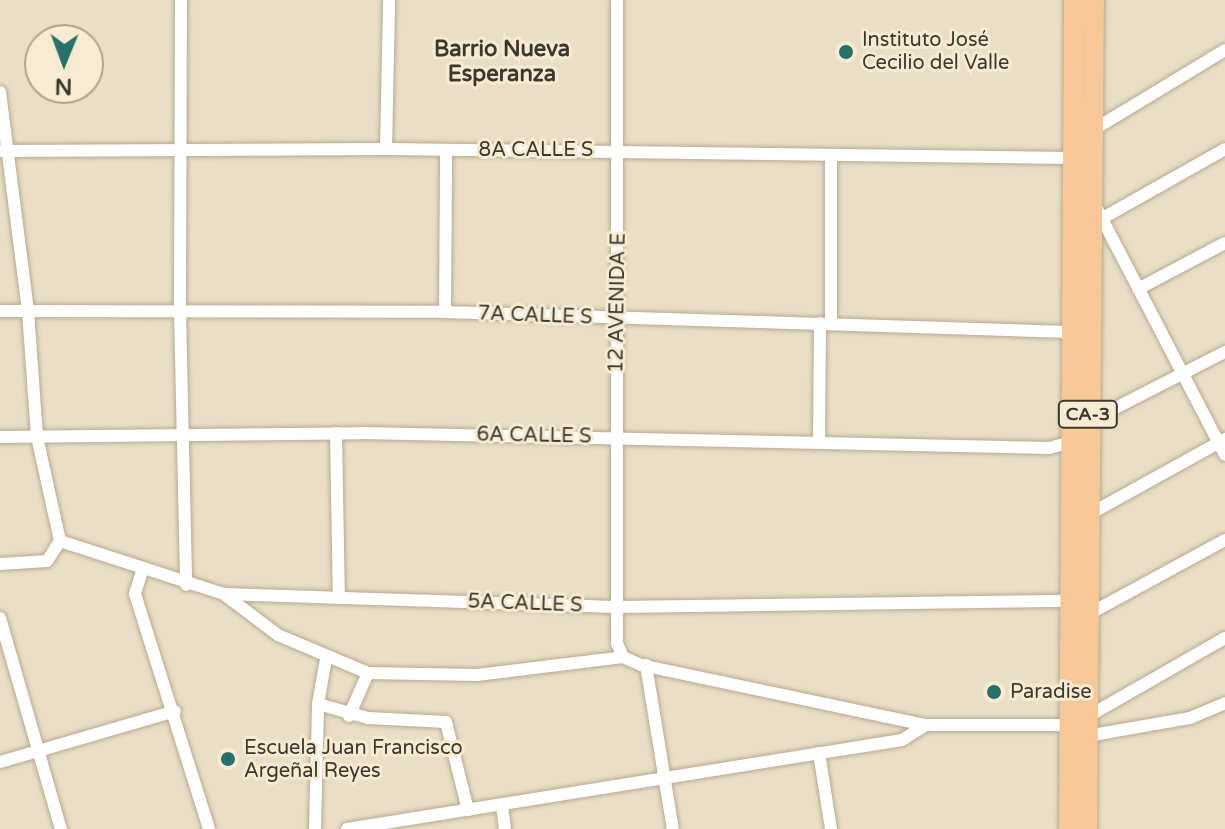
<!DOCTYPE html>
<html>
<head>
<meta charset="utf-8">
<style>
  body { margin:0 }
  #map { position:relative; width:1225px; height:829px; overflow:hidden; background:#eadfc6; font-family:"Varela Round",sans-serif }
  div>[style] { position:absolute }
  .roads { filter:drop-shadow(0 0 2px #b5aa92) drop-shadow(0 0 2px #b5aa92) }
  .minor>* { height:12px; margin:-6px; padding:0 6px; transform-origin:6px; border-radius:6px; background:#fff }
  .trunk>* { height:20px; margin:-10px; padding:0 10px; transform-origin:10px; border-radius:10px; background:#f6c897 }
  .dots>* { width:22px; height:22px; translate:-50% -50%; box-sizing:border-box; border:4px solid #f7ecd3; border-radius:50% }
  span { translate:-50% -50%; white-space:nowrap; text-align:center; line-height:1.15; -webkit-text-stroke:6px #f7ecd3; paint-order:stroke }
  .shield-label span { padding:2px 6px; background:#f7ecd3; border:2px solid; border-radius:6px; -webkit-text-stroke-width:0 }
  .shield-label { font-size:18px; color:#3c382e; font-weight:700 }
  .poi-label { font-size:20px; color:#3c382e }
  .left { translate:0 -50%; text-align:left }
  .street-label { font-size:20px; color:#3c382e }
  .neighbourhood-label { font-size:22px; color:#3c382e; font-weight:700 }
  .north { position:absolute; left:24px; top:24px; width:80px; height:80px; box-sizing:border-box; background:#f7ecd3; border:2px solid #aca491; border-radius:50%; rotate:181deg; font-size:22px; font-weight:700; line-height:32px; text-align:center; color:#3c382e }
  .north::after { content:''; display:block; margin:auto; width:28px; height:36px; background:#28716a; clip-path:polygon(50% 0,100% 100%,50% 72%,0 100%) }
</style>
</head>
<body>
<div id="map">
  <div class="roads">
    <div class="minor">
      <div style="left:181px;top:0;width:312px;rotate:90.2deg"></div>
      <div style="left:180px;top:312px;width:273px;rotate:88.7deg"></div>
      <div style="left:617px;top:0;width:643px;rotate:90deg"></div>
      <div style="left:617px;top:643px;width:15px;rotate:67deg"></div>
      <div style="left:623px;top:657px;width:20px;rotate:24deg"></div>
      <div style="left:641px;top:665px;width:291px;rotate:11.9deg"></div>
      <div style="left:0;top:92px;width:221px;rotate:82.7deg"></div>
      <div style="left:28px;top:311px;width:126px;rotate:85.9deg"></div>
      <div style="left:37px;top:437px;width:107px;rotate:77.5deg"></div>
      <div style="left:1093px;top:130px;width:154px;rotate:-31.2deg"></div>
      <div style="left:386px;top:149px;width:149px;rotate:-88.8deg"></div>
      <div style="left:0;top:151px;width:386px;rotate:-0.3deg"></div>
      <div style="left:386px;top:149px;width:686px;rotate:0.75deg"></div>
      <div style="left:831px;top:156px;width:167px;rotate:90deg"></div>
      <div style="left:1097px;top:209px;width:277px;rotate:62.5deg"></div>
      <div style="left:1101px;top:219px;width:142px;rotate:-29.4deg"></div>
      <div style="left:1138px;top:289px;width:98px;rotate:-27.9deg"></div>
      <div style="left:0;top:311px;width:445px;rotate:0.1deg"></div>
      <div style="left:445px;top:312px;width:624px;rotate:1.84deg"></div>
      <div style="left:445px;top:312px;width:162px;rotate:-89.6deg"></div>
      <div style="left:1090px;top:421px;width:152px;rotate:-27.1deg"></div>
      <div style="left:336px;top:433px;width:165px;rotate:89deg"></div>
      <div style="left:0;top:437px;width:362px;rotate:-0.6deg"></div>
      <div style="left:362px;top:433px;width:687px;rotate:1.25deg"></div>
      <div style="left:1049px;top:448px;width:20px;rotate:-15deg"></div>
      <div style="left:819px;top:442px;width:119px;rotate:-89.5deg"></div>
      <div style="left:1088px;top:515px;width:157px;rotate:-29deg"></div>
      <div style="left:60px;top:541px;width:172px;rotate:17.9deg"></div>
      <div style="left:224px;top:594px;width:392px;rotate:1.9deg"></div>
      <div style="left:616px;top:607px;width:453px;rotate:-0.8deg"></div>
      <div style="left:0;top:564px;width:47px;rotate:-3.7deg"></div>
      <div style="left:47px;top:561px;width:24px;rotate:-57deg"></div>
      <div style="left:142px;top:571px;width:24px;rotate:107deg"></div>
      <div style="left:135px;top:594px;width:246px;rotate:72.5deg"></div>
      <div style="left:225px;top:595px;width:66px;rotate:37deg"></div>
      <div style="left:278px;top:635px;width:98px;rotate:22.9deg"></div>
      <div style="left:368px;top:673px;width:109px;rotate:1.1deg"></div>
      <div style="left:477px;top:675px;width:147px;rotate:-7deg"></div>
      <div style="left:1087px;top:615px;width:157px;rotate:-28.5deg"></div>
      <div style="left:0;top:618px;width:220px;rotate:73.9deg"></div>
      <div style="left:646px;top:665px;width:166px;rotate:80.7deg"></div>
      <div style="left:318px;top:704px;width:52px;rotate:15.6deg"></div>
      <div style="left:368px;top:718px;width:78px;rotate:2.9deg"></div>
      <div style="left:446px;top:722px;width:91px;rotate:76deg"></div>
      <div style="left:349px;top:716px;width:47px;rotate:-66.2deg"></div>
      <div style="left:1087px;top:717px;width:159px;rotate:-29.8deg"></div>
      <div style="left:1087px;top:736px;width:105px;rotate:-9.9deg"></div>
      <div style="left:1190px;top:718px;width:38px;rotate:-23deg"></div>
      <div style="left:819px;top:753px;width:77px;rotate:81deg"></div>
      <div style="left:0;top:762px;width:182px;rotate:-16.2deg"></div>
      <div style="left:502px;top:805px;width:24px;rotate:83deg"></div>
      <div style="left:315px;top:829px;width:125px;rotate:-88.6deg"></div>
      <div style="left:318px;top:704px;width:46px;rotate:-79.9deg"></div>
      <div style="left:347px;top:829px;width:562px;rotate:-9.11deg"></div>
      <div style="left:902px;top:740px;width:28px;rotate:-32deg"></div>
      <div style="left:926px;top:725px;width:143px"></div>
    </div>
    <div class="trunk">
      <div style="left:1069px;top:829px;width:829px;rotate:-89.65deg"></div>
      <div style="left:1087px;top:829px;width:829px;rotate:-89.52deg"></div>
    </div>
  </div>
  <div class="dots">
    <div style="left:846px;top:52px;background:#28716a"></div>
    <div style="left:994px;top:692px;background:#28716a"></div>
    <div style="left:228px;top:759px;background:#28716a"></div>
  </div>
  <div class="shield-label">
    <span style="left:1088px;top:414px">CA-3</span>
  </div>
  <div class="poi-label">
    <span class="left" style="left:862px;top:52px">Instituto José<br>Cecilio del Valle</span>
    <span class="left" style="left:1010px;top:692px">Paradise</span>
    <span class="left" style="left:244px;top:760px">Escuela Juan Francisco<br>Argeñal Reyes</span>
  </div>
  <div class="street-label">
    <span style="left:536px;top:150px">8A CALLE S</span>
    <span style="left:618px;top:303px;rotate:-89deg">12 AVENIDA E</span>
    <span style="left:535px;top:316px;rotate:2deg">7A CALLE S</span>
    <span style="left:534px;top:436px;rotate:1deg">6A CALLE S</span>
    <span style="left:525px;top:604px;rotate:2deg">5A CALLE S</span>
  </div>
  <div class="neighbourhood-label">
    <span style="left:502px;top:62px">Barrio Nueva<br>Esperanza</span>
  </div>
  <div class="north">N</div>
</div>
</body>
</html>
